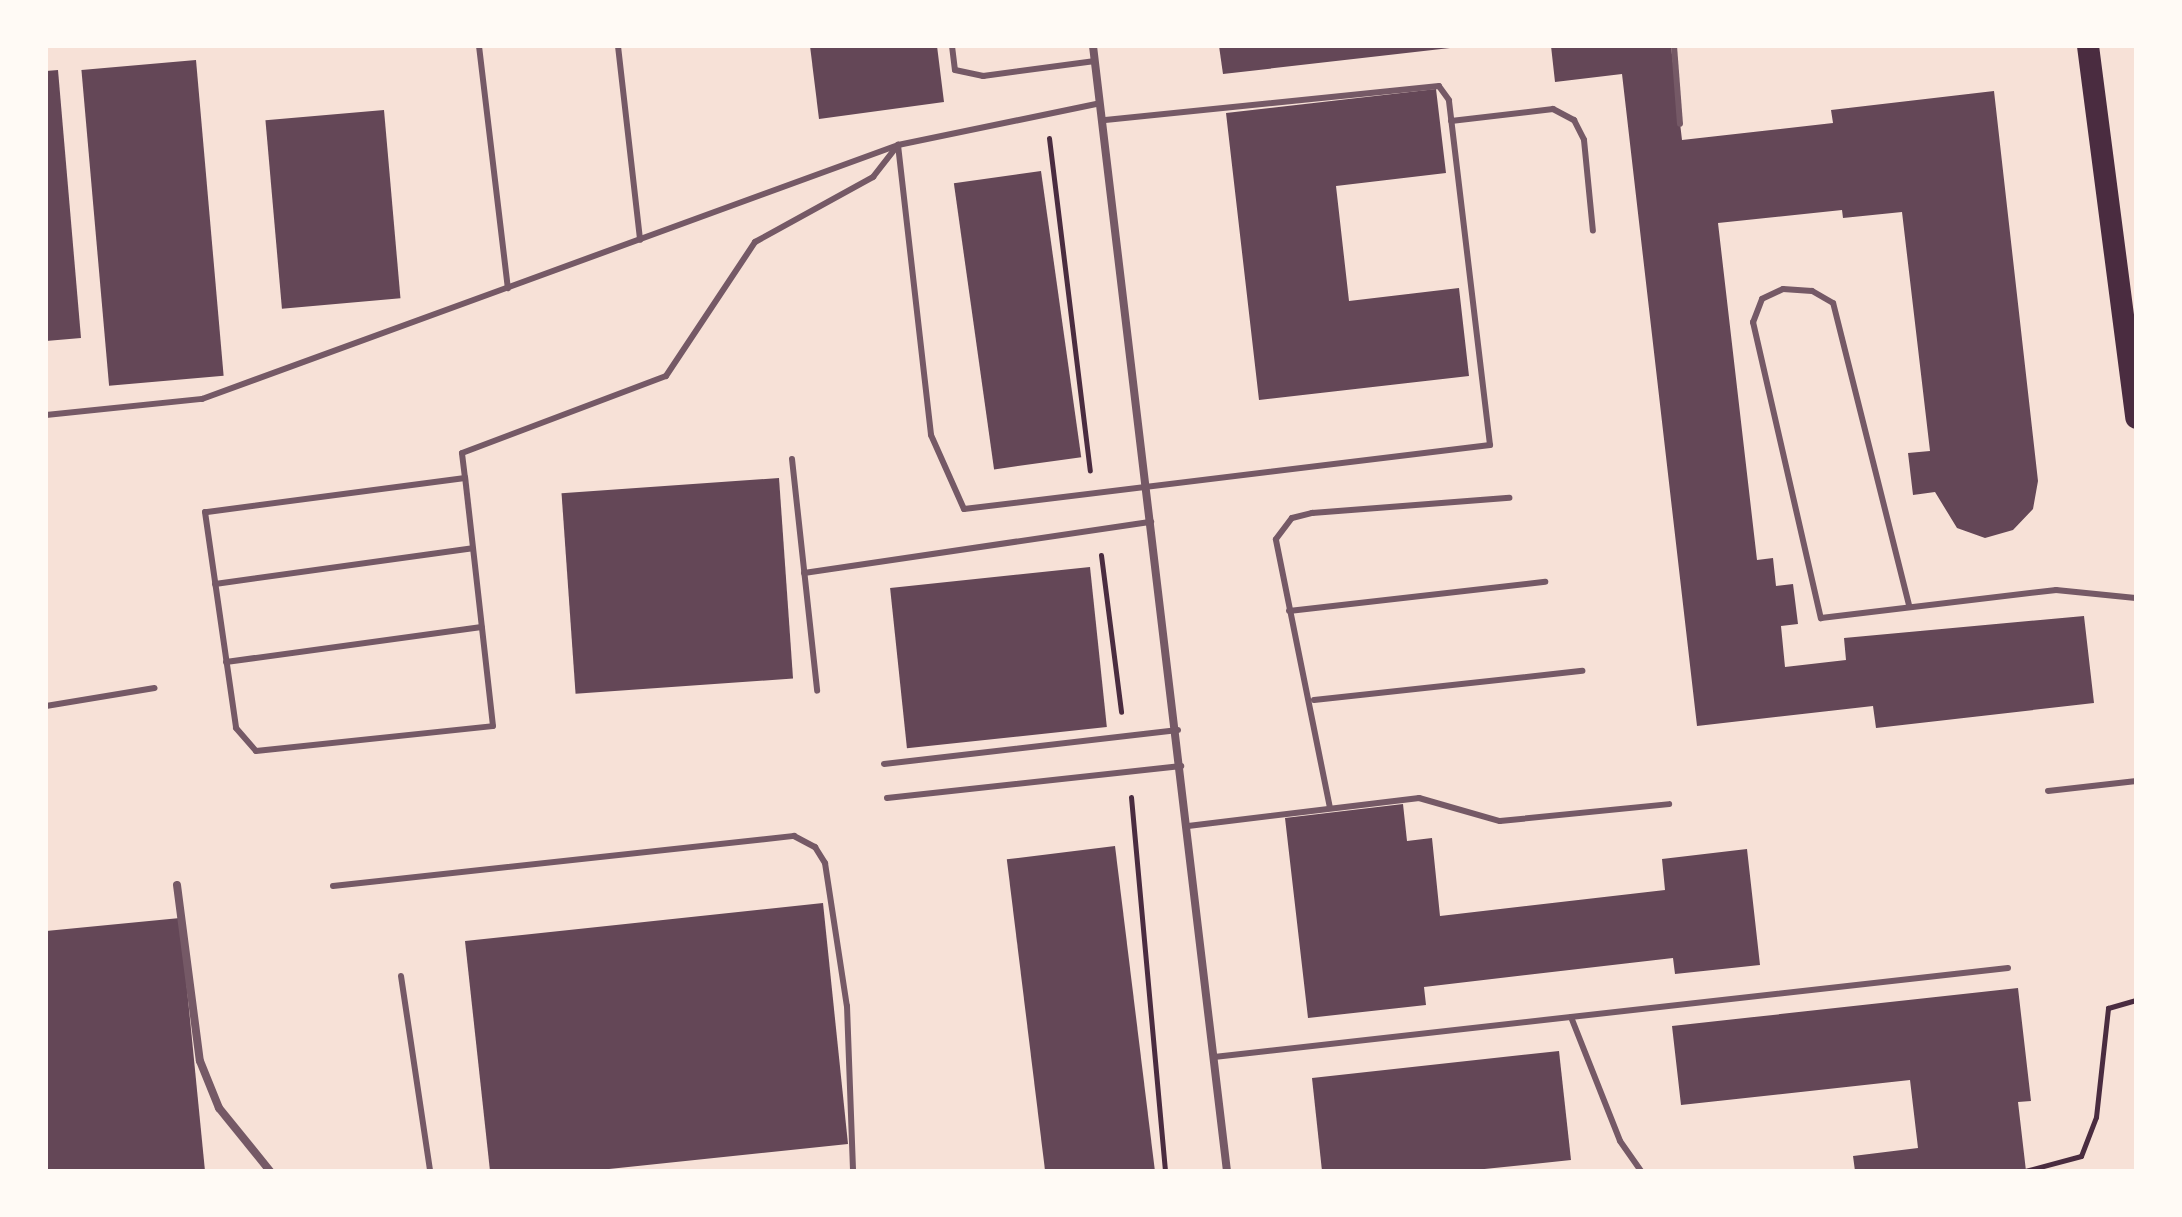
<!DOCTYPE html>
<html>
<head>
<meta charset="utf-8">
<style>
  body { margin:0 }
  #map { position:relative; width:2182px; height:1217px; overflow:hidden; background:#f7e1d7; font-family:Barlow,sans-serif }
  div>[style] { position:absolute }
  .building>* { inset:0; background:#644757; transform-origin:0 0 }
  .path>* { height:5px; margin:-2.5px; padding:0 2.5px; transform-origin:2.5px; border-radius:2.5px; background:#4a2c40 }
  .service>* { height:6px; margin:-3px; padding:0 3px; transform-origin:3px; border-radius:3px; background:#755966 }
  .minor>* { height:8px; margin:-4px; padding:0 4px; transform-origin:4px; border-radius:4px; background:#755966 }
  .trunk>* { height:22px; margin:-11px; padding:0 11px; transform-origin:11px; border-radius:11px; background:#4a2c40 }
  span { translate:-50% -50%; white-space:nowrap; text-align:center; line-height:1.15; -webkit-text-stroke:6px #fffaf5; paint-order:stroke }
  .frame { position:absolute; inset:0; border:48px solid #fffaf5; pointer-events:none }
</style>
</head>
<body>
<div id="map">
  <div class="building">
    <div style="clip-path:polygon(810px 46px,937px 46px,944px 102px,819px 119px)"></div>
    <div style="clip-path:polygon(1219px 46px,1450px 46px,1450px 48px,1223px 74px)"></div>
    <div style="clip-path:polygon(1551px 46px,1671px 46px,1682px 140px,1833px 123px,1831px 110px,1994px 91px,2038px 481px,2033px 509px,2013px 530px,1985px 538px,1957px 528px,1935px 492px,1913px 495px,1908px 453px,1930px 451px,1902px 212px,1843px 218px,1842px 210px,1718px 223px,1757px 560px,1773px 558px,1776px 586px,1793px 584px,1798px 624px,1781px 626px,1785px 667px,1846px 660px,1844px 638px,2084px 616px,2094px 703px,1876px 728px,1873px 706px,1697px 726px,1622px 74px,1555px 82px)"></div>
    <div style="left:196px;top:60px;width:317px;height:115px;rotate:85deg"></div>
    <div style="clip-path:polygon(58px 70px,81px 338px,46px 341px,46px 71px)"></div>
    <div style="clip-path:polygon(1436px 89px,1446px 173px,1336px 186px,1349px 301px,1459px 288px,1469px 376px,1259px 400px,1226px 113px)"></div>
    <div style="left:384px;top:110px;width:189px;height:119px;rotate:85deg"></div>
    <div style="left:1041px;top:171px;width:289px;height:88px;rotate:82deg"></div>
    <div style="left:779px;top:478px;width:201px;height:218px;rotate:86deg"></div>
    <div style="left:1090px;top:567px;width:161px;height:201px;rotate:84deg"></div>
    <div style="clip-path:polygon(1403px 804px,1407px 841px,1432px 838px,1440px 916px,1665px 890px,1662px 859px,1747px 849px,1760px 965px,1675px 974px,1673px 958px,1424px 987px,1426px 1005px,1308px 1018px,1285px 818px)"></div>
    <div style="left:1115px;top:846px;width:328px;height:109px;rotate:83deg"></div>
    <div style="clip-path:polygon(823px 903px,848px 1144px,590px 1171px,490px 1171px,465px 941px)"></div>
    <div style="clip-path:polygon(180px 918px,205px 1171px,46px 1171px,46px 931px)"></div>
    <div style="clip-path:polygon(2018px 988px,2031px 1101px,2018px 1102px,2026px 1171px,1855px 1171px,1853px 1156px,1918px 1148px,1910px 1080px,1681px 1105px,1672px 1026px)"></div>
    <div style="clip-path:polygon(1559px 1051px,1571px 1160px,1465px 1171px,1322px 1171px,1312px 1078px)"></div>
  </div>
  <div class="path">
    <div style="left:1049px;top:138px;width:335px;rotate:83deg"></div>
    <div style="left:1101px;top:555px;width:158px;rotate:82.7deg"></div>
    <div style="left:1131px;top:797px;width:376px;rotate:84.8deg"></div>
    <div style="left:2025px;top:1171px;width:58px;rotate:-15deg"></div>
    <div style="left:2081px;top:1156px;width:42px;rotate:-69deg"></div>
    <div style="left:2096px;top:1117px;width:110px;rotate:-83.7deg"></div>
    <div style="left:2108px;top:1008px;width:29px;rotate:-16deg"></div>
  </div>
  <div class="service">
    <div style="left:479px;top:46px;width:244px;rotate:83.2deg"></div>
    <div style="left:618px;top:46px;width:195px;rotate:83.5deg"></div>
    <div style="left:952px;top:46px;width:24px;rotate:83deg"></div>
    <div style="left:955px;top:70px;width:29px;rotate:12deg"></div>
    <div style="left:983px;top:76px;width:113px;rotate:-7.6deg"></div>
    <div style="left:1674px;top:46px;width:78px;rotate:85.6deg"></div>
    <div style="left:1451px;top:121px;width:103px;rotate:-6.7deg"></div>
    <div style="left:1553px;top:109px;width:24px;rotate:28deg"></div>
    <div style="left:1574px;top:120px;width:22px;rotate:63deg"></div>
    <div style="left:1584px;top:140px;width:91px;rotate:84.4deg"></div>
    <div style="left:46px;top:415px;width:157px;rotate:-5.9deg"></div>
    <div style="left:202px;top:399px;width:741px;rotate:-20.05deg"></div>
    <div style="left:898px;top:145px;width:206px;rotate:-11.7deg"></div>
    <div style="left:792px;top:459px;width:233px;rotate:83.8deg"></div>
    <div style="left:465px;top:478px;width:262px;rotate:172.5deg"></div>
    <div style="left:205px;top:512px;width:218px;rotate:81.8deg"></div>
    <div style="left:236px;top:728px;width:30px;rotate:49deg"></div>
    <div style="left:256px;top:751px;width:238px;rotate:-6deg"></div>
    <div style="left:493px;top:726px;width:250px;rotate:-96.4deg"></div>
    <div style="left:465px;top:478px;width:25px;rotate:-97deg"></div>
    <div style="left:462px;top:453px;width:218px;rotate:-20.7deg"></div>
    <div style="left:666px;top:376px;width:161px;rotate:-56.4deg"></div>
    <div style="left:755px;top:242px;width:135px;rotate:-28.8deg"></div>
    <div style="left:873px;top:177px;width:41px;rotate:-52deg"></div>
    <div style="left:898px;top:145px;width:292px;rotate:83.5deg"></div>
    <div style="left:931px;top:435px;width:81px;rotate:66deg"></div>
    <div style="left:964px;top:509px;width:530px;rotate:-6.94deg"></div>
    <div style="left:1490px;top:445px;width:347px;rotate:-96.8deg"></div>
    <div style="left:1449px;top:100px;width:17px;rotate:-126deg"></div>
    <div style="left:1439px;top:86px;width:338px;rotate:174.2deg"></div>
    <div style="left:804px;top:573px;width:351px;rotate:-8.4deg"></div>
    <div style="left:215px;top:584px;width:260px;rotate:-7.9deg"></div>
    <div style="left:1909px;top:605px;width:311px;rotate:-104.1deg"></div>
    <div style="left:1833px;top:303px;width:24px;rotate:-150deg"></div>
    <div style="left:1812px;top:291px;width:29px;rotate:-176deg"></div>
    <div style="left:1783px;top:289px;width:23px;rotate:155deg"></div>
    <div style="left:1762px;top:299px;width:25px;rotate:111deg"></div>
    <div style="left:1753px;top:322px;width:304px;rotate:77.1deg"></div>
    <div style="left:1821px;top:618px;width:237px;rotate:-6.8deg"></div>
    <div style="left:2056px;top:590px;width:80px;rotate:5.7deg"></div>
    <div style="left:1289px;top:611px;width:258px;rotate:-6.5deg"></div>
    <div style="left:226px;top:662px;width:258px;rotate:-7.8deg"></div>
    <div style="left:1314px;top:700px;width:270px;rotate:-6.2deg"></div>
    <div style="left:46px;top:706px;width:110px;rotate:-9.4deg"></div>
    <div style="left:884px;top:764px;width:296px;rotate:-6.6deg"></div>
    <div style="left:2048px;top:791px;width:89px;rotate:-6.5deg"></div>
    <div style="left:887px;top:798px;width:296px;rotate:-6.2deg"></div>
    <div style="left:1330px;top:808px;width:274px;rotate:-101.4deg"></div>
    <div style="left:1276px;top:539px;width:26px;rotate:-53deg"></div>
    <div style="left:1292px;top:518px;width:21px;rotate:-14deg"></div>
    <div style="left:1312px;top:513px;width:198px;rotate:-4.4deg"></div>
    <div style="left:1188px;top:826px;width:233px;rotate:-6.9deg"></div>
    <div style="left:1419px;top:798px;width:84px;rotate:15.9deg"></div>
    <div style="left:1500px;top:821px;width:170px;rotate:-5.7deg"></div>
    <div style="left:333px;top:886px;width:464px;rotate:-6.2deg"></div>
    <div style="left:794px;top:836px;width:24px;rotate:28deg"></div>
    <div style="left:815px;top:847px;width:19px;rotate:58deg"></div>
    <div style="left:825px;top:863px;width:145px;rotate:81.3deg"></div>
    <div style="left:847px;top:1006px;width:165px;rotate:87.9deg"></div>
    <div style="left:401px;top:976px;width:197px;rotate:81.5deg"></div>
    <div style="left:1571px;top:1017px;width:133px;rotate:68.4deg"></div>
    <div style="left:1620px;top:1141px;width:37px;rotate:55deg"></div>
    <div style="left:1214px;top:1057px;width:799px;rotate:-6.4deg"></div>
  </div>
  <div class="minor">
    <div style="left:1093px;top:46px;width:1133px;rotate:83.21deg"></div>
    <div style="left:177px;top:885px;width:177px;rotate:82.6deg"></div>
    <div style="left:200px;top:1061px;width:51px;rotate:68deg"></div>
    <div style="left:219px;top:1108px;width:81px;rotate:51deg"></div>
  </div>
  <div class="trunk">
    <div style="left:2088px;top:46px;width:375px;rotate:82.6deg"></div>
  </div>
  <div class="frame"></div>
</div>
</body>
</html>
